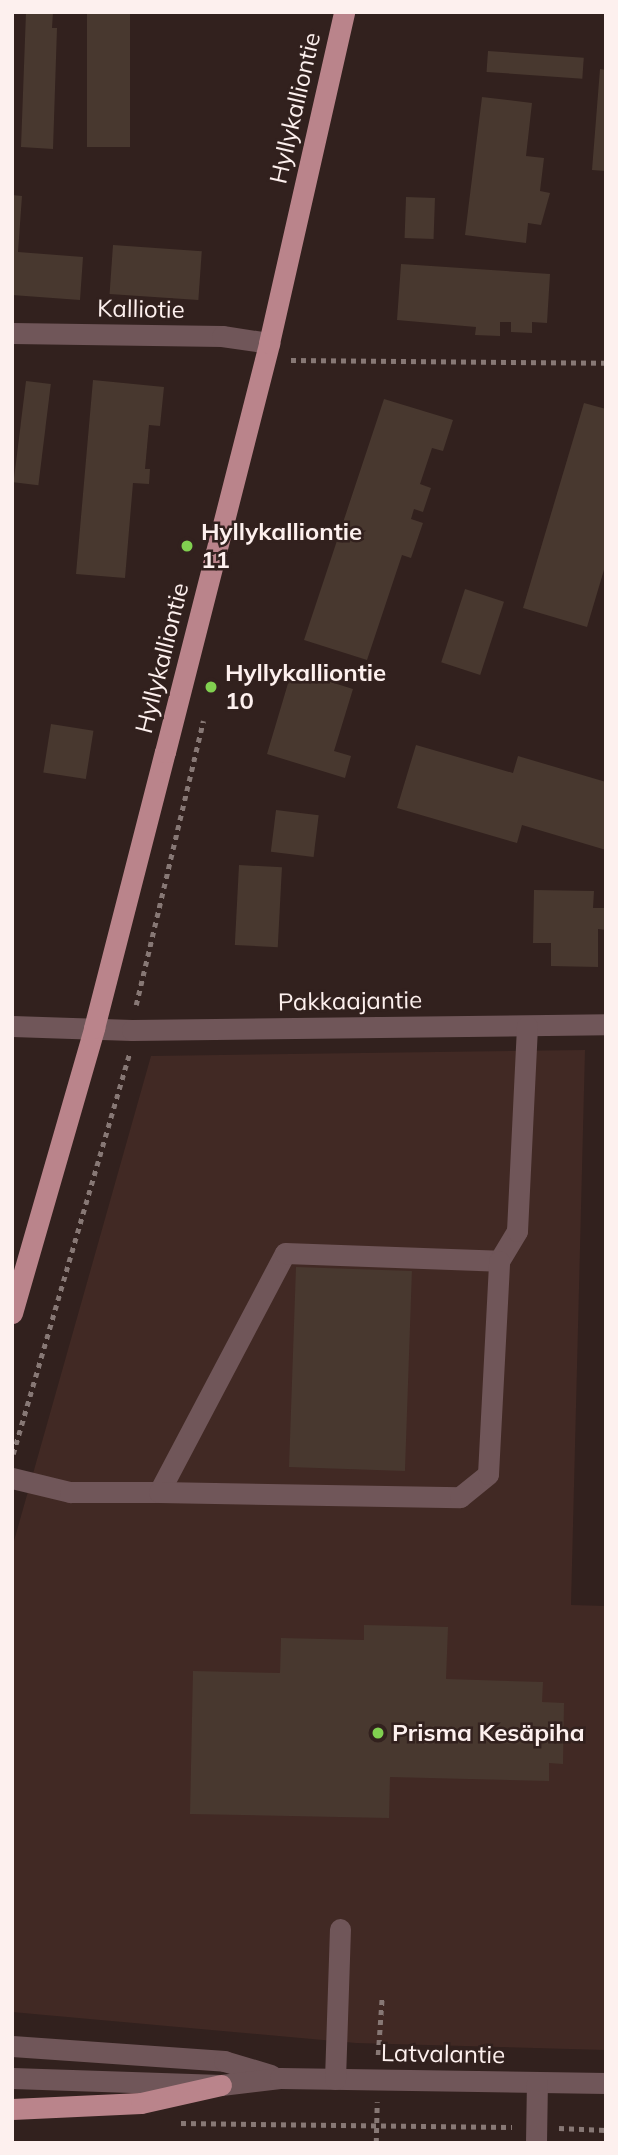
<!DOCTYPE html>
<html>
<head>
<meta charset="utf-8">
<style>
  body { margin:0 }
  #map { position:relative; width:618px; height:2155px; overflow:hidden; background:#32211e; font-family:Mulish,sans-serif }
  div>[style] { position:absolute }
  .built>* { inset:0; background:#412924 }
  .building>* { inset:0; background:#48382f; transform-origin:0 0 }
  .path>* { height:4.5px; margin-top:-2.25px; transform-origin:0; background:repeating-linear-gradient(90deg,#877875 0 5px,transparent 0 10px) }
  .minor>* { height:21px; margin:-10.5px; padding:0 10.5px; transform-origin:10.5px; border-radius:10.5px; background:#705659 }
  .major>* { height:21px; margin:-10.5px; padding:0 10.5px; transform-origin:10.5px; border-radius:10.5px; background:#ba848b }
  .dots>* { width:19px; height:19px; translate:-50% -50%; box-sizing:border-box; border:4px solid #32211e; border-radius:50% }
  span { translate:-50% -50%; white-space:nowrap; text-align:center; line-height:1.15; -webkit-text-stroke:5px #32211e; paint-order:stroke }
  .street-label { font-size:24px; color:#fdf0ee }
  .poi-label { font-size:24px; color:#fdf0ee; font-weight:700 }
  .left { translate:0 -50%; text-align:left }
  .frame { position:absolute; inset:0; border:14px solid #fdf0ee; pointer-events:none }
</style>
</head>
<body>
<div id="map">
  <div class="built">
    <div style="clip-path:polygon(585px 1050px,571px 1605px,606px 1606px,606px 2050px,356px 2043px,12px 2012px,12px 1548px,151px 1056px)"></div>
  </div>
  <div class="building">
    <div style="clip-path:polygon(26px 12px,53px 12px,52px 28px,57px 28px,53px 149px,21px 147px)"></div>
    <div style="left:87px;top:12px;width:43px;height:135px"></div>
    <div style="left:488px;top:51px;width:96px;height:21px;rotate:4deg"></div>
    <div style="clip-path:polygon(600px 69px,606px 70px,606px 171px,592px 170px)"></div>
    <div style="clip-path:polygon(482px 97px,532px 103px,526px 156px,544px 158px,540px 191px,550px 193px,541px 225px,528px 223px,526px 243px,465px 235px)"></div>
    <div style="clip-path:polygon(12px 195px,22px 196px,18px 252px,83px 257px,80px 300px,12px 295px)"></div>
    <div style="left:406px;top:197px;width:29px;height:41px;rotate:2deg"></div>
    <div style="left:113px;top:245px;width:89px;height:49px;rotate:4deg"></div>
    <div style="clip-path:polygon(401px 264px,550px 274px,547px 323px,532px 322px,532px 333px,511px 332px,511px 322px,500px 322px,500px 336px,475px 335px,476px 327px,397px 320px)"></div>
    <div style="clip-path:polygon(93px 380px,164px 387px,160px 426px,149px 425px,145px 469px,150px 469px,149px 484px,133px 483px,125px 578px,76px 574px)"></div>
    <div style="left:26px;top:381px;width:25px;height:102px;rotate:7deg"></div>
    <div style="clip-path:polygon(384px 399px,453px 420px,443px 451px,432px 448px,420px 484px,431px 488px,423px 512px,414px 509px,411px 519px,423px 523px,411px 558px,402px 555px,367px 660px,304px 640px)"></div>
    <div style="clip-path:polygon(584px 403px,606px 409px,606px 563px,587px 627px,523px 608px)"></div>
    <div style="left:465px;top:589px;width:41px;height:77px;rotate:18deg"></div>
    <div style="clip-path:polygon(292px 670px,353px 689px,334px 751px,351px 756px,345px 778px,267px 754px)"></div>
    <div style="left:51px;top:724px;width:43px;height:49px;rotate:9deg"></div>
    <div style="clip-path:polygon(416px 745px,513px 773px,518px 756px,606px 782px,606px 850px,522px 825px,517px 843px,397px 808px)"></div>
    <div style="left:276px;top:810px;width:43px;height:42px;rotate:7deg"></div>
    <div style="left:239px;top:865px;width:43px;height:80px;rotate:3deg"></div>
    <div style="clip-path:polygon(534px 890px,594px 891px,593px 908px,606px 908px,606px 930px,598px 929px,598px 967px,551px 966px,551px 943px,533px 943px)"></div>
    <div style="left:296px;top:1267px;width:116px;height:200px;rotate:2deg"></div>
    <div style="clip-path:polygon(364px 1625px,448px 1627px,446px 1679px,543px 1682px,542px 1702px,564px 1703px,563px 1764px,549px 1763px,549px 1781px,390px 1777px,389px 1818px,190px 1814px,193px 1671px,280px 1673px,281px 1638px,364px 1640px)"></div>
  </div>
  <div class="path">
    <div style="left:291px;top:360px;width:315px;rotate:0.5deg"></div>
    <div style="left:136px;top:1005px;width:292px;rotate:-76.7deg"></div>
    <div style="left:13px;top:1454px;width:416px;rotate:-73.8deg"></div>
    <div style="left:378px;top:2055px;width:58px;rotate:-86.1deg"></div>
    <div style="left:181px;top:2123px;width:331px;rotate:0.7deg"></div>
    <div style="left:559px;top:2128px;width:47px;rotate:2.4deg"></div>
    <div style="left:376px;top:2143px;width:41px;rotate:-88.6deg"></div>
  </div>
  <div class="minor">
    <div style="left:12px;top:333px;width:210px;rotate:0.8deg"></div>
    <div style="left:222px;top:336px;width:48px;rotate:8.5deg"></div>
    <div style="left:12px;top:1026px;width:120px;rotate:1.9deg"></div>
    <div style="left:132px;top:1030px;width:474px;rotate:-0.7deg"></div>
    <div style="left:12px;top:1478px;width:60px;rotate:13.6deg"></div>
    <div style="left:70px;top:1492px;width:89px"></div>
    <div style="left:159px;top:1492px;width:270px;rotate:-62.2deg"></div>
    <div style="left:285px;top:1253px;width:214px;rotate:2.1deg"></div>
    <div style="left:499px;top:1261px;width:35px;rotate:-59deg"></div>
    <div style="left:517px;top:1231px;width:205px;rotate:-87.2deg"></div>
    <div style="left:159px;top:1492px;width:301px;rotate:1deg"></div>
    <div style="left:460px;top:1497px;width:36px;rotate:-39deg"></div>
    <div style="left:488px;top:1474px;width:213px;rotate:-87deg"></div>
    <div style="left:12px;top:2046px;width:213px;rotate:4deg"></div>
    <div style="left:224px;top:2061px;width:49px;rotate:16.6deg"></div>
    <div style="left:12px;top:2078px;width:209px;rotate:1.9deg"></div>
    <div style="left:221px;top:2085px;width:59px;rotate:-6.8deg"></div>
    <div style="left:280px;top:2078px;width:326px;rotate:0.9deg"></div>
    <div style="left:335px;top:2079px;width:150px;rotate:-88.1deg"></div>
    <div style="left:536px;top:2143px;width:61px;rotate:-89.1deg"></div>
  </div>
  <div class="major">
    <div style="left:12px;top:1313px;width:297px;rotate:-73.9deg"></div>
    <div style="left:94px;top:1028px;width:285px;rotate:-75.6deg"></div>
    <div style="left:165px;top:752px;width:422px;rotate:-75.7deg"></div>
    <div style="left:269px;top:343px;width:339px;rotate:-77.2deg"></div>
    <div style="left:12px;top:2109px;width:129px;rotate:-2.7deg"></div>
    <div style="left:141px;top:2103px;width:82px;rotate:-12.7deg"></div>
  </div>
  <div class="dots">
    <div style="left:187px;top:546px;background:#81d050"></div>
    <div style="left:211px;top:687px;background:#81d050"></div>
    <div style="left:378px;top:1733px;background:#81d050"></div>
  </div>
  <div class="street-label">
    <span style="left:295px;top:108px;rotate:-77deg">Hyllykalliontie</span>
    <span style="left:141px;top:309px;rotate:1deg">Kalliotie</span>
    <span style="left:162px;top:658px;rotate:-76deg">Hyllykalliontie</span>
    <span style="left:350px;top:1001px;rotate:-1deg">Pakkaajantie</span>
    <span style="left:443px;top:2054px;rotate:1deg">Latvalantie</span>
  </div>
  <div class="poi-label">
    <span class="left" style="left:201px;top:546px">Hyllykalliontie<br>11</span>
    <span class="left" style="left:225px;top:687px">Hyllykalliontie<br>10</span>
    <span class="left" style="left:392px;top:1733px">Prisma Kesäpiha</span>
  </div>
  <div class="frame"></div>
</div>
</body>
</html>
